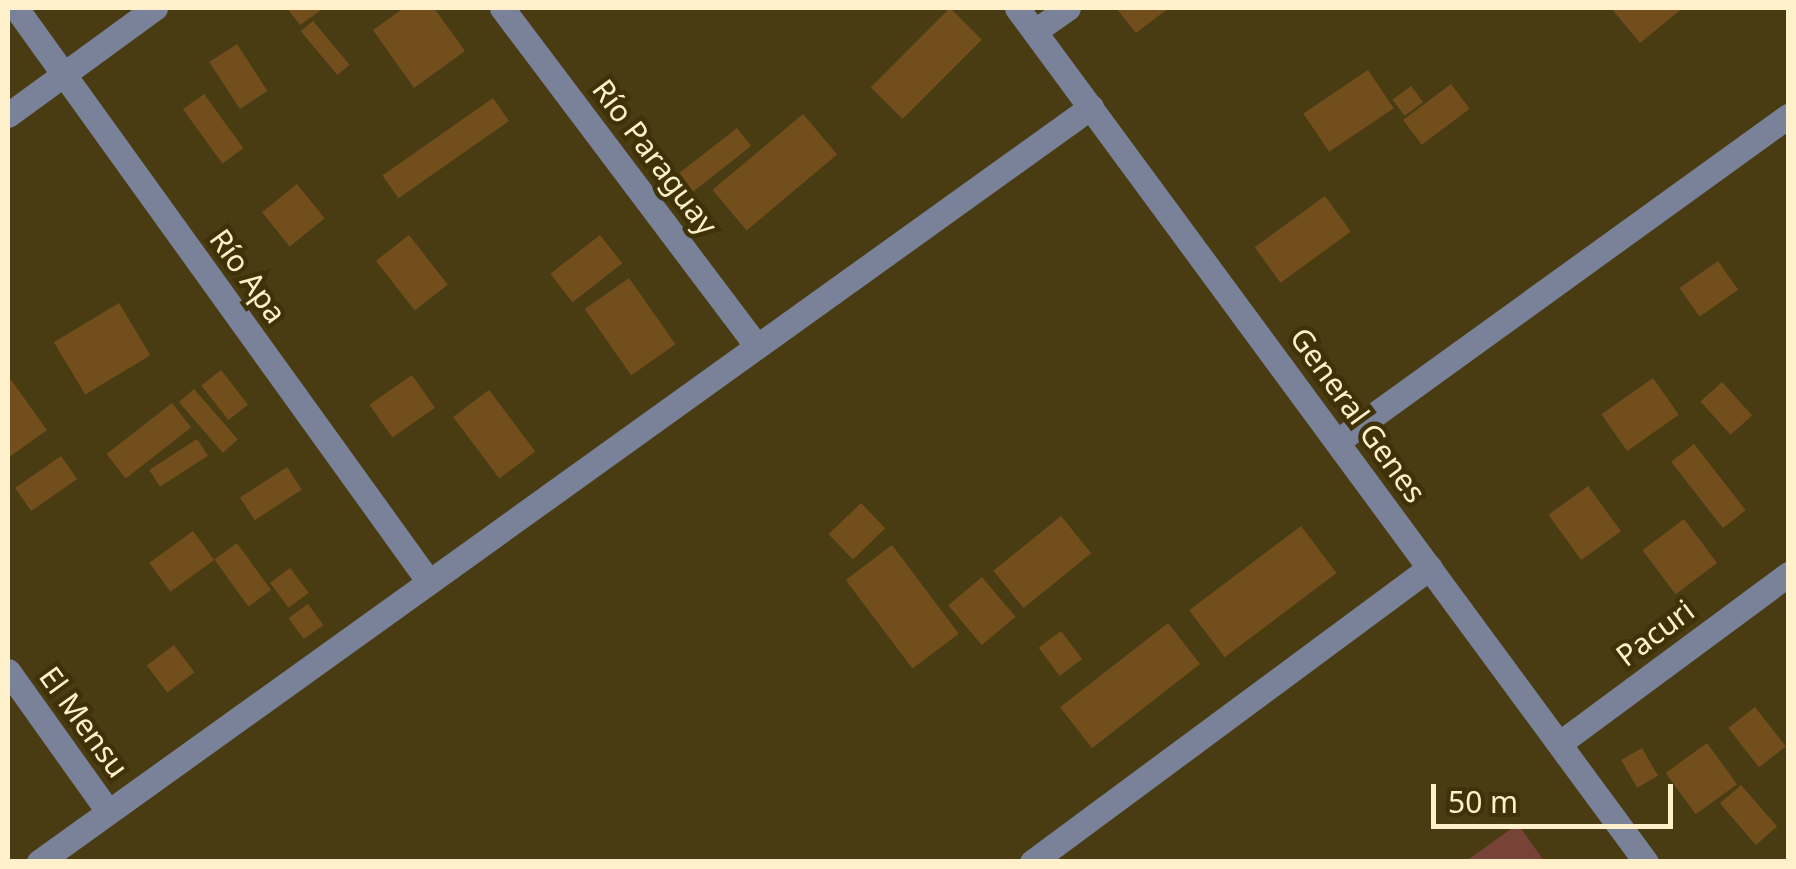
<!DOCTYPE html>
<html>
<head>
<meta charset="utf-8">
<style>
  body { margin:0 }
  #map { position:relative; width:1796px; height:869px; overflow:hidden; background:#493c13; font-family:"Noto Sans",sans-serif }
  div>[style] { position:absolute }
  .green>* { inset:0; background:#774339 }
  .building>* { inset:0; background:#724e1d; transform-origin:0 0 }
  .minor>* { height:25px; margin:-12.5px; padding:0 12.5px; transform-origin:12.5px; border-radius:12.5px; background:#7a829a }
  span { translate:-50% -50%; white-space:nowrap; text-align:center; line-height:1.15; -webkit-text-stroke:9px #3f3207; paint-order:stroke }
  .street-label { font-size:30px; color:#fdf0cb }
  .frame { position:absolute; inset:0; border:10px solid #fdf0cb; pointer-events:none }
  .scale { position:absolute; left:1431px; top:784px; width:242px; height:45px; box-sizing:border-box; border:5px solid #fdf0cb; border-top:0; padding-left:12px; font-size:30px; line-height:35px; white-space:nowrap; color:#fdf0cb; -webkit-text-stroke:8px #3f3207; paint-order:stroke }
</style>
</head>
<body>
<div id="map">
  <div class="green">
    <div style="clip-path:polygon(1518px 824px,1544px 861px,1466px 861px)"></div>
  </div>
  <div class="building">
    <div style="clip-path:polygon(287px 8px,324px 8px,300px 25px)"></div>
    <div style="clip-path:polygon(404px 8px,434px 8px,465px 51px,414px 88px,373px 30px)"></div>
    <div style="left:950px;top:8px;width:45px;height:112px;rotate:45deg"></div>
    <div style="clip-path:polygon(1116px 8px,1169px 8px,1136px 33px)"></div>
    <div style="clip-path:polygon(1611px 8px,1683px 8px,1640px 43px)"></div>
    <div style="left:313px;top:21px;width:57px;height:16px;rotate:50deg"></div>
    <div style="left:237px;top:44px;width:56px;height:33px;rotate:57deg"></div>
    <div style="left:1368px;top:70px;width:46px;height:78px;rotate:56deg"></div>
    <div style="left:1451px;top:84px;width:31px;height:60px;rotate:53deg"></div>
    <div style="left:1411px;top:86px;width:20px;height:23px;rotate:53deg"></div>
    <div style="left:204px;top:94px;width:67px;height:26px;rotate:54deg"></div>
    <div style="left:493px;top:98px;width:28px;height:135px;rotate:55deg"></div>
    <div style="left:803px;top:114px;width:53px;height:118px;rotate:50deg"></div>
    <div style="left:737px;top:128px;width:23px;height:76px;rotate:52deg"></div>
    <div style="left:297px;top:184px;width:44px;height:45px;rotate:51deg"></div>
    <div style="left:1325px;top:196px;width:44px;height:87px;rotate:54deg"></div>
    <div style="left:409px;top:235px;width:63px;height:42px;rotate:52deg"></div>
    <div style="left:600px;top:235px;width:36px;height:63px;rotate:52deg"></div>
    <div style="left:1718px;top:261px;width:35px;height:47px;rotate:55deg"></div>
    <div style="left:629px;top:278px;width:81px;height:54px;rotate:55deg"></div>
    <div style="left:119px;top:303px;width:61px;height:76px;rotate:59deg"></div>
    <div style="left:221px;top:370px;width:44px;height:25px;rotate:52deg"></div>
    <div style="left:412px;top:375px;width:40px;height:52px;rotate:55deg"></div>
    <div style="left:1653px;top:378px;width:45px;height:63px;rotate:55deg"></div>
    <div style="clip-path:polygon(11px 380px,47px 430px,8px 458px,8px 383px)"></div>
    <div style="left:1722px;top:382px;width:45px;height:29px;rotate:48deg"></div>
    <div style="left:194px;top:389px;width:67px;height:20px;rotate:49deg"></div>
    <div style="left:489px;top:390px;width:77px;height:45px;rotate:53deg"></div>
    <div style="left:172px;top:403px;width:31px;height:83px;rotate:52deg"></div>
    <div style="left:197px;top:439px;width:20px;height:57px;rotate:57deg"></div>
    <div style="left:1694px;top:444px;width:84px;height:29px;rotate:52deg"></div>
    <div style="left:61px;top:456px;width:28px;height:56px;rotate:55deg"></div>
    <div style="left:287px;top:467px;width:27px;height:56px;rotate:57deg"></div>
    <div style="left:1588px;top:486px;width:56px;height:49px;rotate:54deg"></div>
    <div style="left:861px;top:503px;width:35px;height:45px;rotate:46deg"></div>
    <div style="left:1061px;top:516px;width:48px;height:87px;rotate:51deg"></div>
    <div style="left:1684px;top:519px;width:55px;height:52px;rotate:53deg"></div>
    <div style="left:1301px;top:526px;width:59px;height:140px;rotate:53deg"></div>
    <div style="left:193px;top:531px;width:36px;height:54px;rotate:54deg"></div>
    <div style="left:237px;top:543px;width:58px;height:28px;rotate:54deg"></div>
    <div style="left:892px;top:545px;width:111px;height:58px;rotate:53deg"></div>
    <div style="left:290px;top:568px;width:31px;height:25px;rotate:53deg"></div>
    <div style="left:982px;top:577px;width:52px;height:44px;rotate:50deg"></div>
    <div style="left:308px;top:604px;width:26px;height:24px;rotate:54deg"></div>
    <div style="left:1168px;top:623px;width:52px;height:137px;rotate:52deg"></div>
    <div style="left:1061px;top:631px;width:35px;height:28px;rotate:53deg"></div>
    <div style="left:174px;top:645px;width:34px;height:34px;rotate:53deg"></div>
    <div style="left:1755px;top:707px;width:50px;height:34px;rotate:52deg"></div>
    <div style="left:1707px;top:743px;width:51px;height:51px;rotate:54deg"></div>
    <div style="left:1642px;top:748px;width:32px;height:24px;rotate:60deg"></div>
    <div style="left:1741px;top:785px;width:55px;height:28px;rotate:49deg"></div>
  </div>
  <div class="minor">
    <div style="left:16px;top:8px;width:707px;rotate:54.26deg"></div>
    <div style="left:502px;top:8px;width:423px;rotate:53deg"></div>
    <div style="left:1017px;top:8px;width:1061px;rotate:53.63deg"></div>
    <div style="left:1035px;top:31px;width:40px;rotate:-34.9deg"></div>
    <div style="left:8px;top:115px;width:182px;rotate:-36.1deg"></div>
    <div style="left:1338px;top:441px;width:555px;rotate:-35.84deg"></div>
    <div style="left:8px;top:671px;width:172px;rotate:54.5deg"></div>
    <div style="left:1560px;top:743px;width:284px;rotate:-36.5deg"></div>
    <div style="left:39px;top:862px;width:1295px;rotate:-35.67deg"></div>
    <div style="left:1032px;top:862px;width:495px;rotate:-36.5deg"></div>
  </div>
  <div class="street-label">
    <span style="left:655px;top:157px;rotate:53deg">Río Paraguay</span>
    <span style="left:248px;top:276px;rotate:54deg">Río Apa</span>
    <span style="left:1358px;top:415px;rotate:54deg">General Genes</span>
    <span style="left:1655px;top:633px;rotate:-37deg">Pacuri</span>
    <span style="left:84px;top:722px;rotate:54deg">El Mensu</span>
  </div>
  <div class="frame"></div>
  <div class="scale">50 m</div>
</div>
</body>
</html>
